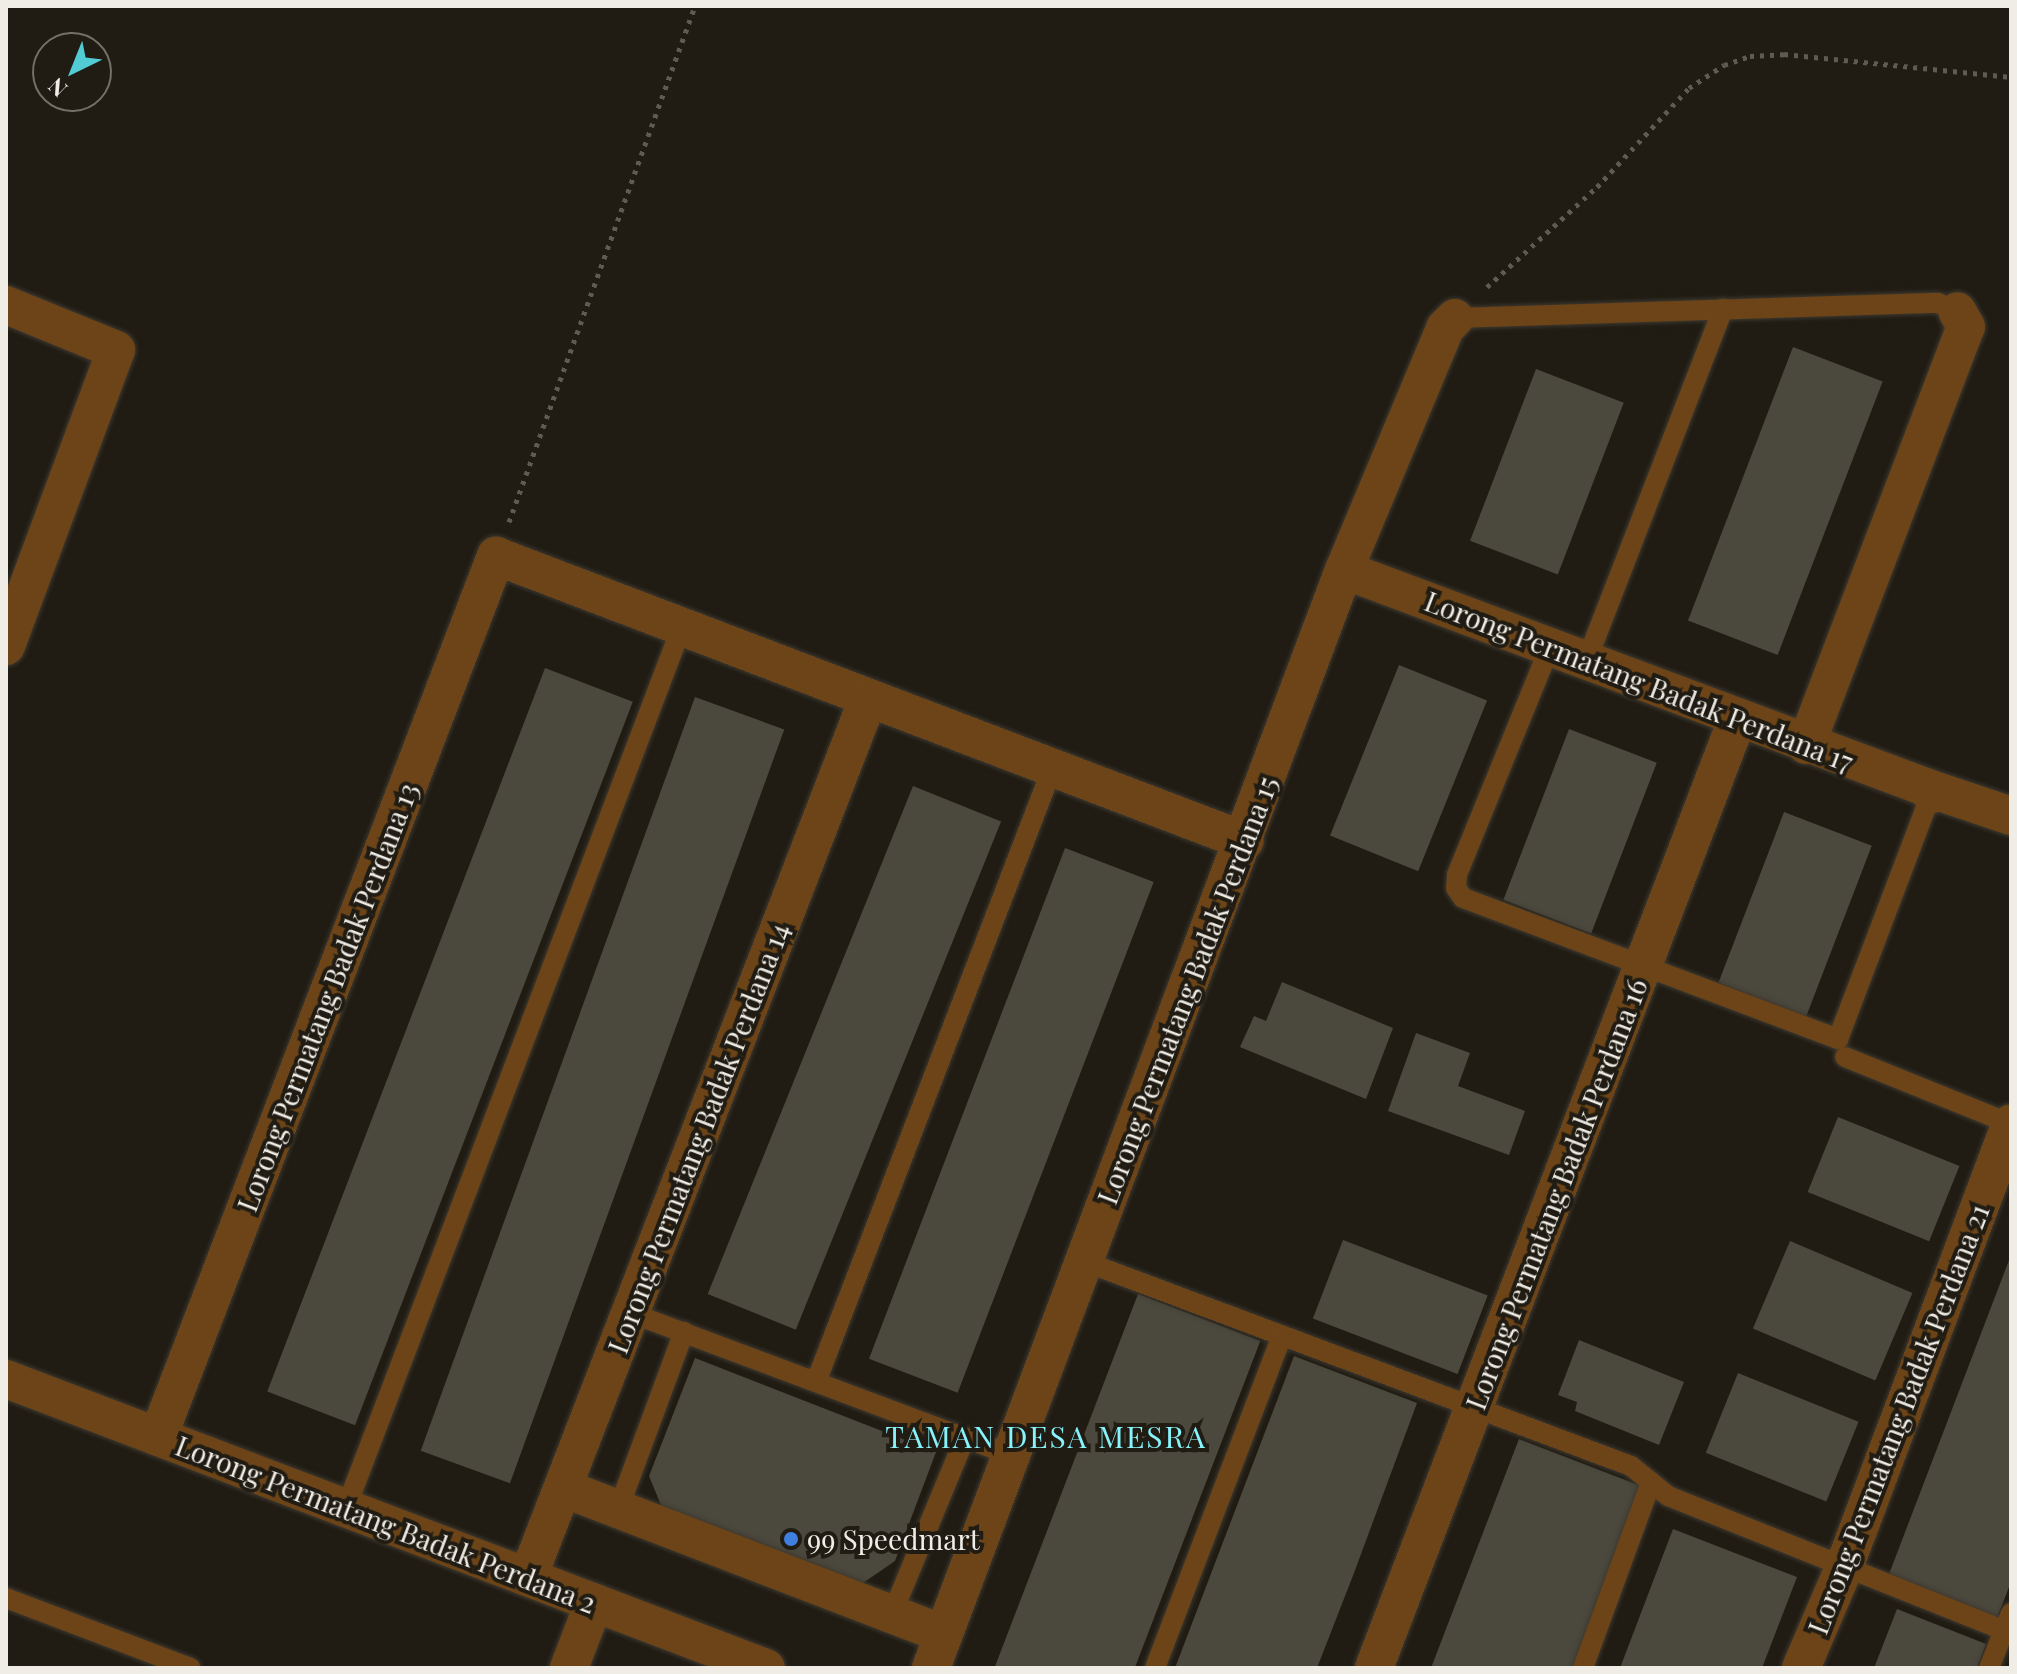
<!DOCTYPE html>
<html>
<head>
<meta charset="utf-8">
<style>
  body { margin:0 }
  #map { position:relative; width:2017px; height:1674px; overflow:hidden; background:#201c13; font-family:"Playfair Display",serif }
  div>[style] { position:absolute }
  .building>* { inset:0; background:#4b483d; transform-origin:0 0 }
  .path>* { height:5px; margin-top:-2.5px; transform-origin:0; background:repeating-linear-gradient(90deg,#5f5b53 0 4px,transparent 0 10px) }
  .roads { filter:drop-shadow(0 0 2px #3d3931) drop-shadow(0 0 2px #3d3931) }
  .service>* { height:20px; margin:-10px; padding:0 10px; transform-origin:10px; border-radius:10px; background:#6c4417 }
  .minor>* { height:38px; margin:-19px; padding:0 19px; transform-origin:19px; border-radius:19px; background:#6c4417 }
  .dots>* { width:22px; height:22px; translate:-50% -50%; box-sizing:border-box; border:4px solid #201c13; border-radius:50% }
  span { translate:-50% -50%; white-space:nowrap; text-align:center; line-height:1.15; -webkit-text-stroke:8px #201c13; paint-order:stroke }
  .street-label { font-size:28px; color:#efede6 }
  .poi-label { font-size:28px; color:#efede6 }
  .left { translate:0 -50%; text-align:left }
  .neighbourhood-label { font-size:30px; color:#88f3fb; letter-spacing:2px }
  .frame { position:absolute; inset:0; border:8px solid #efede6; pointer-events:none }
  .north { position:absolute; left:32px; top:32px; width:80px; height:80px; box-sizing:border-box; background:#201c13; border:2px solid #737067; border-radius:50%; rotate:223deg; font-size:22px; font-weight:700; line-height:32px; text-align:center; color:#efede6 }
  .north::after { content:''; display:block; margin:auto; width:28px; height:36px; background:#51ccd5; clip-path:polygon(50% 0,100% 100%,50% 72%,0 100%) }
</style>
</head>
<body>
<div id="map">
  <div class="building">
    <div style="left:1793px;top:347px;width:96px;height:293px;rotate:21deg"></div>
    <div style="left:1536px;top:369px;width:94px;height:184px;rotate:21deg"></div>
    <div style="left:1399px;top:665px;width:95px;height:184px;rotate:22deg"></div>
    <div style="left:545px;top:668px;width:94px;height:775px;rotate:21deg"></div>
    <div style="left:695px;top:697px;width:95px;height:802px;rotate:20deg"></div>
    <div style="left:1569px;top:729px;width:94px;height:183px;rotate:21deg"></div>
    <div style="left:913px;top:786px;width:95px;height:548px;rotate:22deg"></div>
    <div style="left:1784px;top:812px;width:94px;height:183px;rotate:21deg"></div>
    <div style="left:1065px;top:848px;width:95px;height:547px;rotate:21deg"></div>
    <div style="clip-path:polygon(1282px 982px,1393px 1028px,1366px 1099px,1240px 1047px,1254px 1016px,1266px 1021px)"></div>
    <div style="clip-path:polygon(1416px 1033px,1470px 1053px,1458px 1086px,1525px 1111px,1509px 1155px,1388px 1111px)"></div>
    <div style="left:1838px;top:1117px;width:131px;height:81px;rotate:22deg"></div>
    <div style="left:1343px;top:1240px;width:155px;height:84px;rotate:21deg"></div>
    <div style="left:1790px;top:1241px;width:133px;height:95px;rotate:23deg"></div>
    <div style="clip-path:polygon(2011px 1255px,2011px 1582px,1995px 1623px,1886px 1582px)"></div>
    <div style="left:1138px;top:1294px;width:131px;height:401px;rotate:21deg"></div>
    <div style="clip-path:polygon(1579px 1340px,1684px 1382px,1659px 1445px,1575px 1411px,1577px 1402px,1558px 1395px)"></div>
    <div style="clip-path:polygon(1294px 1356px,1417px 1403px,1354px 1573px,1317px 1668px,1175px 1668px)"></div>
    <div style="clip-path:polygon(695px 1358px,936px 1452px,895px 1561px,863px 1583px,665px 1515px,649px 1476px)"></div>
    <div style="left:1738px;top:1373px;width:130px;height:86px;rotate:22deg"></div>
    <div style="clip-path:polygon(1519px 1439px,1641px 1486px,1590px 1626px,1573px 1668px,1431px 1668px)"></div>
    <div style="clip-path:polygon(1673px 1529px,1797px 1577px,1762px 1668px,1620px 1668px)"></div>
    <div style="clip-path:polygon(1897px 1609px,1986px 1644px,1977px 1668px,1874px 1668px)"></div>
  </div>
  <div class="path">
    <div style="left:1487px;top:287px;width:149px;rotate:-42.3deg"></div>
    <div style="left:1597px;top:187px;width:135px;rotate:-47.1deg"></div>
    <div style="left:1689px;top:88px;width:42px;rotate:-33.3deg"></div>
    <div style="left:1724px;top:65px;width:28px;rotate:-19deg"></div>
    <div style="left:1750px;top:56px;width:34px;rotate:-3deg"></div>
    <div style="left:1784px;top:54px;width:228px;rotate:5.8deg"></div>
    <div style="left:509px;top:522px;width:548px;rotate:-70.18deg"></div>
  </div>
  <div class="roads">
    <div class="service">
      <div style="left:1455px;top:318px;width:483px;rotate:-1.8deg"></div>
      <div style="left:1938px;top:303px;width:21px;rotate:23deg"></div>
      <div style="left:1549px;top:649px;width:244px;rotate:112.2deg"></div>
      <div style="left:1457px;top:875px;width:13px;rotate:94deg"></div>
      <div style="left:1456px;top:888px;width:12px;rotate:55deg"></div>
      <div style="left:1463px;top:898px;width:401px;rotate:20.6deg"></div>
      <div style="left:1838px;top:1039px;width:262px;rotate:-69.2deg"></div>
      <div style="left:1586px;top:662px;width:379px;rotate:-68.8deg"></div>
      <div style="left:1845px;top:1057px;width:179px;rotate:22deg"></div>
      <div style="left:1083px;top:1261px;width:585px;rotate:20.51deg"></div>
      <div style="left:1631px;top:1466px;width:48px;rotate:39deg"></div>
      <div style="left:1668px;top:1496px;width:369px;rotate:21.8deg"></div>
      <div style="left:631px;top:1313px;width:405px;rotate:20.5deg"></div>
      <div style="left:816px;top:1382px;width:657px;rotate:-68.94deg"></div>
      <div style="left:346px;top:1508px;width:941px;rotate:-69.14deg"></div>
      <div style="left:618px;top:1510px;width:190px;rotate:-69.7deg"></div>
      <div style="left:6px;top:1598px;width:197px;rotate:20.8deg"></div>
      <div style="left:892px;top:1614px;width:191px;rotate:-67.5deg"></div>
      <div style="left:1155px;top:1668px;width:355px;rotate:-69.1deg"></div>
      <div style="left:1583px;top:1668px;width:198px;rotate:-69.9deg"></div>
      <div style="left:1989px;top:1668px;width:59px;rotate:-68.2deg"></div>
    </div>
    <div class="minor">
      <div style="left:6px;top:305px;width:119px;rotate:22.2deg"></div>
      <div style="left:116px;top:350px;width:316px;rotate:110.4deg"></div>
      <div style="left:1344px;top:570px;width:623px;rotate:20.47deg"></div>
      <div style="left:1928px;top:788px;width:7px;rotate:63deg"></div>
      <div style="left:1806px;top:745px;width:448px;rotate:-69.1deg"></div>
      <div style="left:1966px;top:327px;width:18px;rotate:-119deg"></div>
      <div style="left:1928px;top:788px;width:88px;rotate:18.6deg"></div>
      <div style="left:6px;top:1379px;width:813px;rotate:20.82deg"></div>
      <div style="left:158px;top:1437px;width:944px;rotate:-69.01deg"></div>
      <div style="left:496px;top:556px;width:801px;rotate:20.83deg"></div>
      <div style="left:563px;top:1488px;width:408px;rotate:21deg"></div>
      <div style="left:528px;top:1577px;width:942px;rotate:-68.83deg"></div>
      <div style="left:569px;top:1668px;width:70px;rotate:-69deg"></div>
      <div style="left:931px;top:1668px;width:1173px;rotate:-69.39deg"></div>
      <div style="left:1344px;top:570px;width:262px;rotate:-67.3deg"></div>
      <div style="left:1445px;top:328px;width:14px;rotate:-45deg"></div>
      <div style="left:1374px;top:1668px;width:1015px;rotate:-69.05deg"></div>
      <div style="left:1801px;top:1668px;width:107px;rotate:-66.8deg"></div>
      <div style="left:1843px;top:1570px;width:477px;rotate:-69.4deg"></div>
    </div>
  </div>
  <div class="dots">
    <div style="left:791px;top:1539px;background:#3f7fe0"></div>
  </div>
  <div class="street-label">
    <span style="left:1639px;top:681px;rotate:21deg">Lorong Permatang Badak Perdana 17</span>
    <span style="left:1187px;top:990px;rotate:-69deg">Lorong Permatang Badak Perdana 15</span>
    <span style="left:327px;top:997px;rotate:-69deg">Lorong Permatang Badak Perdana 13</span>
    <span style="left:698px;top:1138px;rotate:-69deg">Lorong Permatang Badak Perdana 14</span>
    <span style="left:1556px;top:1194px;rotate:-69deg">Lorong Permatang Badak Perdana 16</span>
    <span style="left:1898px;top:1419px;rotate:-69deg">Lorong Permatang Badak Perdana 21</span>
    <span style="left:386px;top:1524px;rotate:21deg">Lorong Permatang Badak Perdana 2</span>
  </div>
  <div class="poi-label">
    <span class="left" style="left:807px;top:1539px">99 Speedmart</span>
  </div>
  <div class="neighbourhood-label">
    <span style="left:1046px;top:1436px">TAMAN DESA MESRA</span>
  </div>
  <div class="frame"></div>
  <div class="north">N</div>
</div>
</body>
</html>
